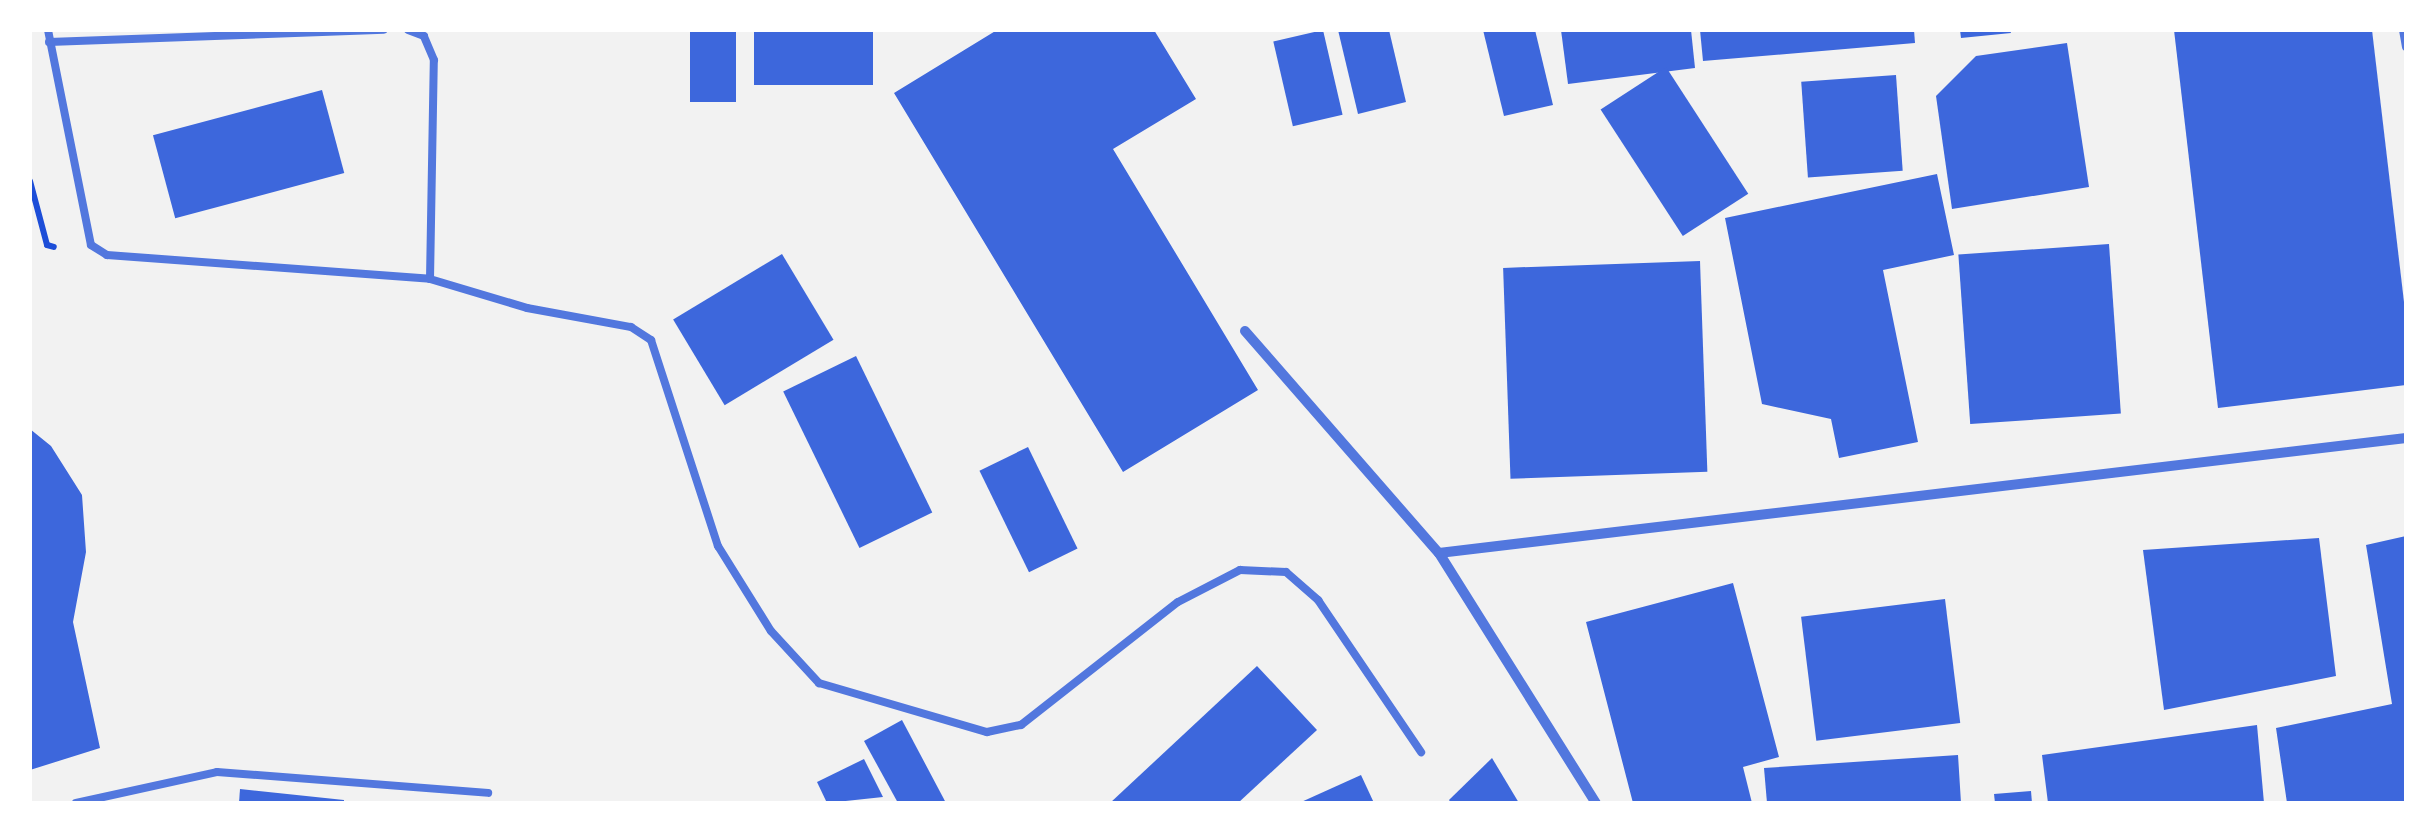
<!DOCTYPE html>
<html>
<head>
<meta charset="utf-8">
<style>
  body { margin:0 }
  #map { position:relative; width:2436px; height:833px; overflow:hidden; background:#f2f2f2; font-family:"PT Serif",serif }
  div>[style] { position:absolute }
  .building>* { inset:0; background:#3d67dc; transform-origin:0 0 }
  .path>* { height:6px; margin:-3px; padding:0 3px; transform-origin:3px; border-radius:3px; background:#1d4ed8 }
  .service>* { height:8px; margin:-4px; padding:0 4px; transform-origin:4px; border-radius:4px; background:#5277de }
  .minor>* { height:10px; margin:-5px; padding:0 5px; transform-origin:5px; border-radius:5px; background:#5277de }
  span { translate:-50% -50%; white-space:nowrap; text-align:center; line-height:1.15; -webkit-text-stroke:10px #fff; paint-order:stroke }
  .frame { position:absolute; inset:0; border:32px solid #fff; pointer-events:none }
</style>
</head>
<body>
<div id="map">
  <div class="building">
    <div style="left:690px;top:30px;width:46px;height:72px"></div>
    <div style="left:754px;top:30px;width:119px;height:55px"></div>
    <div style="clip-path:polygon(997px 30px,1154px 30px,1196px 99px,1113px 149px,1258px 390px,1123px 472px,894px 93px)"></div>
    <div style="left:1323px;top:30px;width:87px;height:51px;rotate:77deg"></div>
    <div style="clip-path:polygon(1338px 30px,1389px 30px,1406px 102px,1358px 114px)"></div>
    <div style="clip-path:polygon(1483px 30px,1535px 30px,1553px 105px,1504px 116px)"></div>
    <div style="clip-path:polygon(1561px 30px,1691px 30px,1695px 68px,1568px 84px)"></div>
    <div style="clip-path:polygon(1700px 30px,1914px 30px,1915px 43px,1703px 61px)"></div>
    <div style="clip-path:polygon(1960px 30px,2010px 30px,2011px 33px,1961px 38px)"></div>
    <div style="clip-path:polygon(2174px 30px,2372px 30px,2406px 319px,2406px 385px,2218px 408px)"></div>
    <div style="clip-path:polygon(2067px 43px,2089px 187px,1952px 209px,1936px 96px,1976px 56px)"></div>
    <div style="left:1666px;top:67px;width:151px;height:78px;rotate:57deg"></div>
    <div style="left:1896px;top:75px;width:96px;height:95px;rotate:86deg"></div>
    <div style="left:322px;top:90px;width:86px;height:175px;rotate:75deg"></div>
    <div style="clip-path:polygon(1937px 174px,1954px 255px,1883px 270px,1918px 442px,1839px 458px,1831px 419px,1762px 404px,1725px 218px)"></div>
    <div style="left:2109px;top:244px;width:170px;height:151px;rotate:86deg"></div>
    <div style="left:782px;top:254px;width:100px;height:127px;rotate:59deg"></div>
    <div style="left:1700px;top:261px;width:211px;height:197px;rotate:88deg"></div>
    <div style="left:856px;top:356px;width:174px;height:81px;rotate:64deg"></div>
    <div style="clip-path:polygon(30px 429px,51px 446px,82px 495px,86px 552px,73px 622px,100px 748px,30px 770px)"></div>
    <div style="left:1028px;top:447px;width:113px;height:54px;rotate:64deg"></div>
    <div style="clip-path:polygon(2406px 536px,2406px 803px,2287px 803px,2276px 728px,2392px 704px,2366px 545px)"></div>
    <div style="clip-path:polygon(2319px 538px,2336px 676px,2164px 710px,2143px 550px)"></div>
    <div style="clip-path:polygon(1733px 583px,1779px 757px,1743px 767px,1752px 803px,1633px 803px,1586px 622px)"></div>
    <div style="left:1945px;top:599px;width:125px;height:145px;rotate:83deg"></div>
    <div style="clip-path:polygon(1257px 666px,1317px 730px,1238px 803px,1110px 803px)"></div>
    <div style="clip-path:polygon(902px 720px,946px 803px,898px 803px,864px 741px)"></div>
    <div style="clip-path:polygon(2257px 725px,2264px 803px,2048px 803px,2042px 755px)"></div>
    <div style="clip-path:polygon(1958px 755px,1961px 803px,1767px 803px,1764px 768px)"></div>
    <div style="clip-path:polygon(1492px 758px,1519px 803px,1451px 803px,1449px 800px)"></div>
    <div style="clip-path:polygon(864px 759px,883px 797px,827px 803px,817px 782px)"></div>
    <div style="clip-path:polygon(1361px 775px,1374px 803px,1299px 803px)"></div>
    <div style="clip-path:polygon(240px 789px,344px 800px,344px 803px,239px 803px)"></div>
    <div style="clip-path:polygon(2031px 791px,2032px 803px,1995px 803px,1994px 794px)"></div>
  </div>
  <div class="path">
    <div style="left:30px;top:181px;width:66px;rotate:75.1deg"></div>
    <div style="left:47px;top:245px;width:7px;rotate:16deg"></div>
  </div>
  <div class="service">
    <div style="left:48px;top:30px;width:219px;rotate:78.7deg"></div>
    <div style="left:91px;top:245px;width:19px;rotate:32deg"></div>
    <div style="left:107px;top:255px;width:324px;rotate:4.2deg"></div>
    <div style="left:430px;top:279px;width:219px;rotate:-89deg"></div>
    <div style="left:434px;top:60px;width:26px;rotate:-113deg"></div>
    <div style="left:424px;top:36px;width:17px;rotate:-159deg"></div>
    <div style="left:2403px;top:30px;width:17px;rotate:80deg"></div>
    <div style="left:49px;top:42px;width:335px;rotate:-2.1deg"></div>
    <div style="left:430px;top:279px;width:101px;rotate:16.6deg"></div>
    <div style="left:527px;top:308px;width:106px;rotate:10.4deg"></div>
    <div style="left:631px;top:327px;width:24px;rotate:33deg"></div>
    <div style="left:651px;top:340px;width:217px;rotate:72deg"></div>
    <div style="left:718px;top:546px;width:100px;rotate:58.1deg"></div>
    <div style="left:771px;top:631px;width:71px;rotate:47.3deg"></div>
    <div style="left:819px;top:683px;width:175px;rotate:16.3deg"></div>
    <div style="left:987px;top:732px;width:35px;rotate:-12deg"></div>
    <div style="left:1021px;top:725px;width:199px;rotate:-38.1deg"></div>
    <div style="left:1178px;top:602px;width:70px;rotate:-27.3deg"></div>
    <div style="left:1240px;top:570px;width:46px;rotate:2.5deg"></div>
    <div style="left:1286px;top:572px;width:43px;rotate:41.2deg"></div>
    <div style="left:1318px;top:600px;width:184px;rotate:55.9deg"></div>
    <div style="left:76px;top:803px;width:144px;rotate:-12.4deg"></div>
    <div style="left:217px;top:772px;width:272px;rotate:4.4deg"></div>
  </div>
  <div class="minor">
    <div style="left:1245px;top:331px;width:295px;rotate:48.9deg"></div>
    <div style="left:1439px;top:553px;width:295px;rotate:57.9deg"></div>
    <div style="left:1439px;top:553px;width:974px;rotate:-6.78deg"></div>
  </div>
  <div class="frame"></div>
</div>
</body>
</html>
